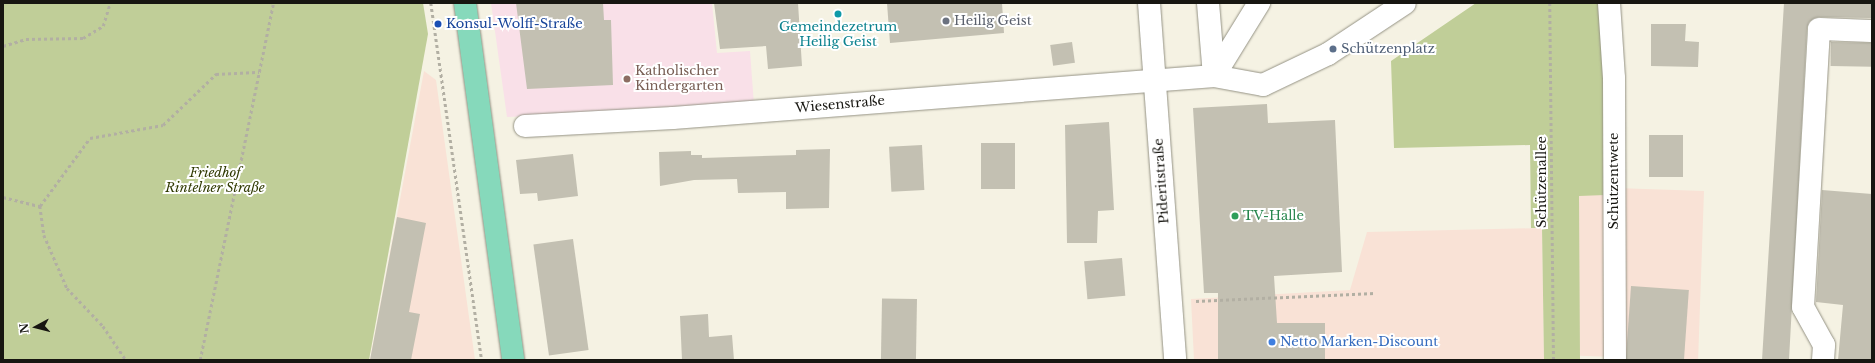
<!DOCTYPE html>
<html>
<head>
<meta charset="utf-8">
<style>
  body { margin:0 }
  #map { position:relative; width:1875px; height:363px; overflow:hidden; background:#f5f2e3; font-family:"Libre Baskerville",serif }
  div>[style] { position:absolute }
  .commercial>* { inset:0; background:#f9e2d6; transform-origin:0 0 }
  .education>* { inset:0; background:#f9e0e8 }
  .green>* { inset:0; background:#c0ce98 }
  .building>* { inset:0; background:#c3c0b2; transform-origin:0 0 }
  .path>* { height:2.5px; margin-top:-1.25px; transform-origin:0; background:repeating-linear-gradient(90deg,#b2afa3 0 3px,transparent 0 6px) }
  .roads { filter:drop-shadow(0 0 1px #959385) drop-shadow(0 0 1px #959385) }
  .minor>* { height:22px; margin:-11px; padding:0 11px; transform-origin:11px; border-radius:11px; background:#fff }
  .major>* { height:22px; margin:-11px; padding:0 11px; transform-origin:11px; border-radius:11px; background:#86d9bb }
  .dots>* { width:11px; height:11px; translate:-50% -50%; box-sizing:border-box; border:2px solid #fff; border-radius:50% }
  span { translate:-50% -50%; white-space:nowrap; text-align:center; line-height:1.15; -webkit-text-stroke:4px #fff; paint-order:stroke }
  .worship-label { font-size:13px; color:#5b616d }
  .left { translate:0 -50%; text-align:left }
  .transit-label { font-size:13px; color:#164399 }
  .culture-label { font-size:13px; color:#0d838f }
  .service-label { font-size:13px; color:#4e5e75 }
  .education-label { font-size:13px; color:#785e54 }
  .street-label { font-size:13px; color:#171611 }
  .park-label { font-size:13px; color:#2f3901; font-style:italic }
  .leisure-label { font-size:13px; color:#27864d }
  .shop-label { font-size:13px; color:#366cbe }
  .frame { position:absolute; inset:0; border:4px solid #171611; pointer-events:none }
  .north { position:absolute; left:16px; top:307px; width:40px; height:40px; -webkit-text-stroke:3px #fff; paint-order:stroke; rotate:263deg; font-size:11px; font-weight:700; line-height:16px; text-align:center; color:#171611 }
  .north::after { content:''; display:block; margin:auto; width:14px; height:18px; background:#171611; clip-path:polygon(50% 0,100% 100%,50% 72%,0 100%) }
</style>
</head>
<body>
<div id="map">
  <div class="commercial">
    <div style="clip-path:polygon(424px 71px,436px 80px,475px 360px,370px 360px)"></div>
    <div style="left:1704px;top:191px;width:169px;height:125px;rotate:92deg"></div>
    <div style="clip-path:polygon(1542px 228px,1544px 360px,1194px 360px,1191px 299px,1350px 290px,1367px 232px)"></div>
  </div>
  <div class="education">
    <div style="clip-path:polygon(491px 3px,712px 3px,717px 53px,750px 51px,754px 105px,507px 117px)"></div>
  </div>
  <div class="green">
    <div style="clip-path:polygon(3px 3px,423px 3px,428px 34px,369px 360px,3px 360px)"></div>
    <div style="clip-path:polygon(1476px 3px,1598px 3px,1605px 81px,1605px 195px,1579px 196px,1580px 360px,1544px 360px,1542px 228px,1531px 228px,1530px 145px,1394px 148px,1391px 61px)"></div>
  </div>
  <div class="building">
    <div style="clip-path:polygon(516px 3px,603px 3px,604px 20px,611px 20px,613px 85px,527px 89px)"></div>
    <div style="clip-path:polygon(714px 3px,798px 3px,802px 66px,768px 69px,766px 46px,720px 49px)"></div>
    <div style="clip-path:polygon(887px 3px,1002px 3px,1004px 33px,890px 43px)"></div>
    <div style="clip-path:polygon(1784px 3px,1872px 3px,1872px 18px,1819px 17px,1809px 22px,1807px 28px,1789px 360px,1762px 360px)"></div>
    <div style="clip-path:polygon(1651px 24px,1686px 24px,1685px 41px,1699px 42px,1698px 67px,1651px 66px)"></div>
    <div style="left:1072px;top:42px;width:21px;height:22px;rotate:82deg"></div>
    <div style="left:1831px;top:42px;width:41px;height:24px;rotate:1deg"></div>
    <div style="clip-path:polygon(1267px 104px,1268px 123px,1335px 120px,1342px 272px,1274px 276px,1277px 323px,1325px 323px,1325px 360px,1218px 360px,1218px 293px,1204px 293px,1193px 108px)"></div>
    <div style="clip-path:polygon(1109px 122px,1114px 210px,1098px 211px,1097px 243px,1067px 243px,1065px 125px)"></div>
    <div style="left:1649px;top:135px;width:34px;height:42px"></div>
    <div style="left:981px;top:143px;width:34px;height:46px"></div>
    <div style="left:922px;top:145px;width:45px;height:33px;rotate:87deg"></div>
    <div style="clip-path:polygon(830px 149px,829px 208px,786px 209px,786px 192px,738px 193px,737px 179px,694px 180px,660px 186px,659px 152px,691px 151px,691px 155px,702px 155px,702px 158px,796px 155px,796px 150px)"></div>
    <div style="clip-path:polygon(573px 154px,578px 196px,538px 201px,537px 193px,520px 194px,516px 160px)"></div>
    <div style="clip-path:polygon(1822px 190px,1872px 194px,1872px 360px,1838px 360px,1843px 305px,1816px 302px)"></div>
    <div style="clip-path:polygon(397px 217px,426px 223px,409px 312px,420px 314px,411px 360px,370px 360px)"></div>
    <div style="left:573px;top:239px;width:112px;height:40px;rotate:82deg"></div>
    <div style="left:1122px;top:258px;width:38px;height:38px;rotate:85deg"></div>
    <div style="left:1631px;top:286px;width:58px;height:74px;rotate:4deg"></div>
    <div style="left:917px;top:299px;width:61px;height:35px;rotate:91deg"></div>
    <div style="clip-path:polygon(708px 314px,709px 337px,732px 335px,734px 360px,682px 360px,680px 316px)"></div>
  </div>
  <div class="path">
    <div style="left:431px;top:3px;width:361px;rotate:81.9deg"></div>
    <div style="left:1550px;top:3px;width:357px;rotate:89.4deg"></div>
    <div style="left:3px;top:46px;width:24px;rotate:-17deg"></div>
    <div style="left:26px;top:39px;width:57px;rotate:-1deg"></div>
    <div style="left:83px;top:38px;width:23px;rotate:-31deg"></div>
    <div style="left:103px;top:26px;width:24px;rotate:-73deg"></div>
    <div style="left:3px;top:197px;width:38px;rotate:14deg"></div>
    <div style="left:40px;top:206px;width:29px;rotate:82deg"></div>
    <div style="left:44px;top:235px;width:58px;rotate:66.5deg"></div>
    <div style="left:67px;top:288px;width:52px;rotate:46.5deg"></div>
    <div style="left:103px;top:326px;width:41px;rotate:55.9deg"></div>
    <div style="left:40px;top:206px;width:84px;rotate:-53.7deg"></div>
    <div style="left:90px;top:138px;width:74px;rotate:-10.1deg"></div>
    <div style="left:163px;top:125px;width:74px;rotate:-43.9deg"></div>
    <div style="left:216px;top:74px;width:43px;rotate:-2.7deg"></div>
    <div style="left:1196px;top:301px;width:179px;rotate:-2.6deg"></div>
    <div style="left:200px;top:360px;width:364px;rotate:-78.4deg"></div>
  </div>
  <div class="roads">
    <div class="minor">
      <div style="left:1149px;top:3px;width:358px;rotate:85.8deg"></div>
      <div style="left:1208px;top:3px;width:73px;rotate:85.3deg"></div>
      <div style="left:1609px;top:3px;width:75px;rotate:86.2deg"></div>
      <div style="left:1614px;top:78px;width:282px;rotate:89.8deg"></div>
      <div style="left:1214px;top:76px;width:86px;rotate:-58.3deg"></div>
      <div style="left:525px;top:126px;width:148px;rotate:-3.1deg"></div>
      <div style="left:673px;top:118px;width:543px;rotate:-4.44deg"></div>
      <div style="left:1214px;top:76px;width:50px;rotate:10.4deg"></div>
      <div style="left:1263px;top:85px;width:72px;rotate:-25.5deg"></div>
      <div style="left:1328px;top:54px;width:92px;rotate:-33.5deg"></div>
      <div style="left:1823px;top:360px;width:15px;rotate:-86deg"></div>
      <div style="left:1824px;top:345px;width:43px;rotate:-118.9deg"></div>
      <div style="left:1803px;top:307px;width:278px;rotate:-86.7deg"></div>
      <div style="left:1819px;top:29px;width:53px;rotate:2.2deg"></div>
    </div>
    <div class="major">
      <div style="left:465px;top:3px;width:360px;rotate:82.3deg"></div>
    </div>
  </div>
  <div class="dots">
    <div style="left:838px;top:14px;background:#0f9aa8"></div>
    <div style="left:946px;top:21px;background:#6b7280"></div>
    <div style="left:438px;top:24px;background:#1a4fb4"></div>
    <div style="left:1333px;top:49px;background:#5c6f8a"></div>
    <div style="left:627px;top:79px;background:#8d6e63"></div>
    <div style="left:1235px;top:216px;background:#2e9e5b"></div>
    <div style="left:1272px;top:342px;background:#3f7fe0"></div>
  </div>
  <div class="worship-label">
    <span class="left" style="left:954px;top:21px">Heilig Geist</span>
  </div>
  <div class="transit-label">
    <span class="left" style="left:446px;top:24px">Konsul-Wolff-Straße</span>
  </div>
  <div class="culture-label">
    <span style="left:838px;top:35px">Gemeindezetrum<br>Heilig Geist</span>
  </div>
  <div class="service-label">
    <span class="left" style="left:1341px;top:49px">Schützenplatz</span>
  </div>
  <div class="education-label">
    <span class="left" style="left:635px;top:79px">Katholischer<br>Kindergarten</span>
  </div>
  <div class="street-label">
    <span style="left:840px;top:105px;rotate:-5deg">Wiesenstraße</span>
    <span style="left:1162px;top:181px;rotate:-94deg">Pideritstraße</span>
    <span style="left:1614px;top:181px;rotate:-90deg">Schützentwete</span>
    <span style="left:1542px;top:182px;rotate:-90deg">Schützenallee</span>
  </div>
  <div class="park-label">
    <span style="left:215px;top:181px">Friedhof<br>Rintelner Straße</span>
  </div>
  <div class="leisure-label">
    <span class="left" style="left:1243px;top:216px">TV-Halle</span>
  </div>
  <div class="shop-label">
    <span class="left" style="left:1280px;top:342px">Netto Marken-Discount</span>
  </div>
  <div class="frame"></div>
  <div class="north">N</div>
</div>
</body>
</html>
